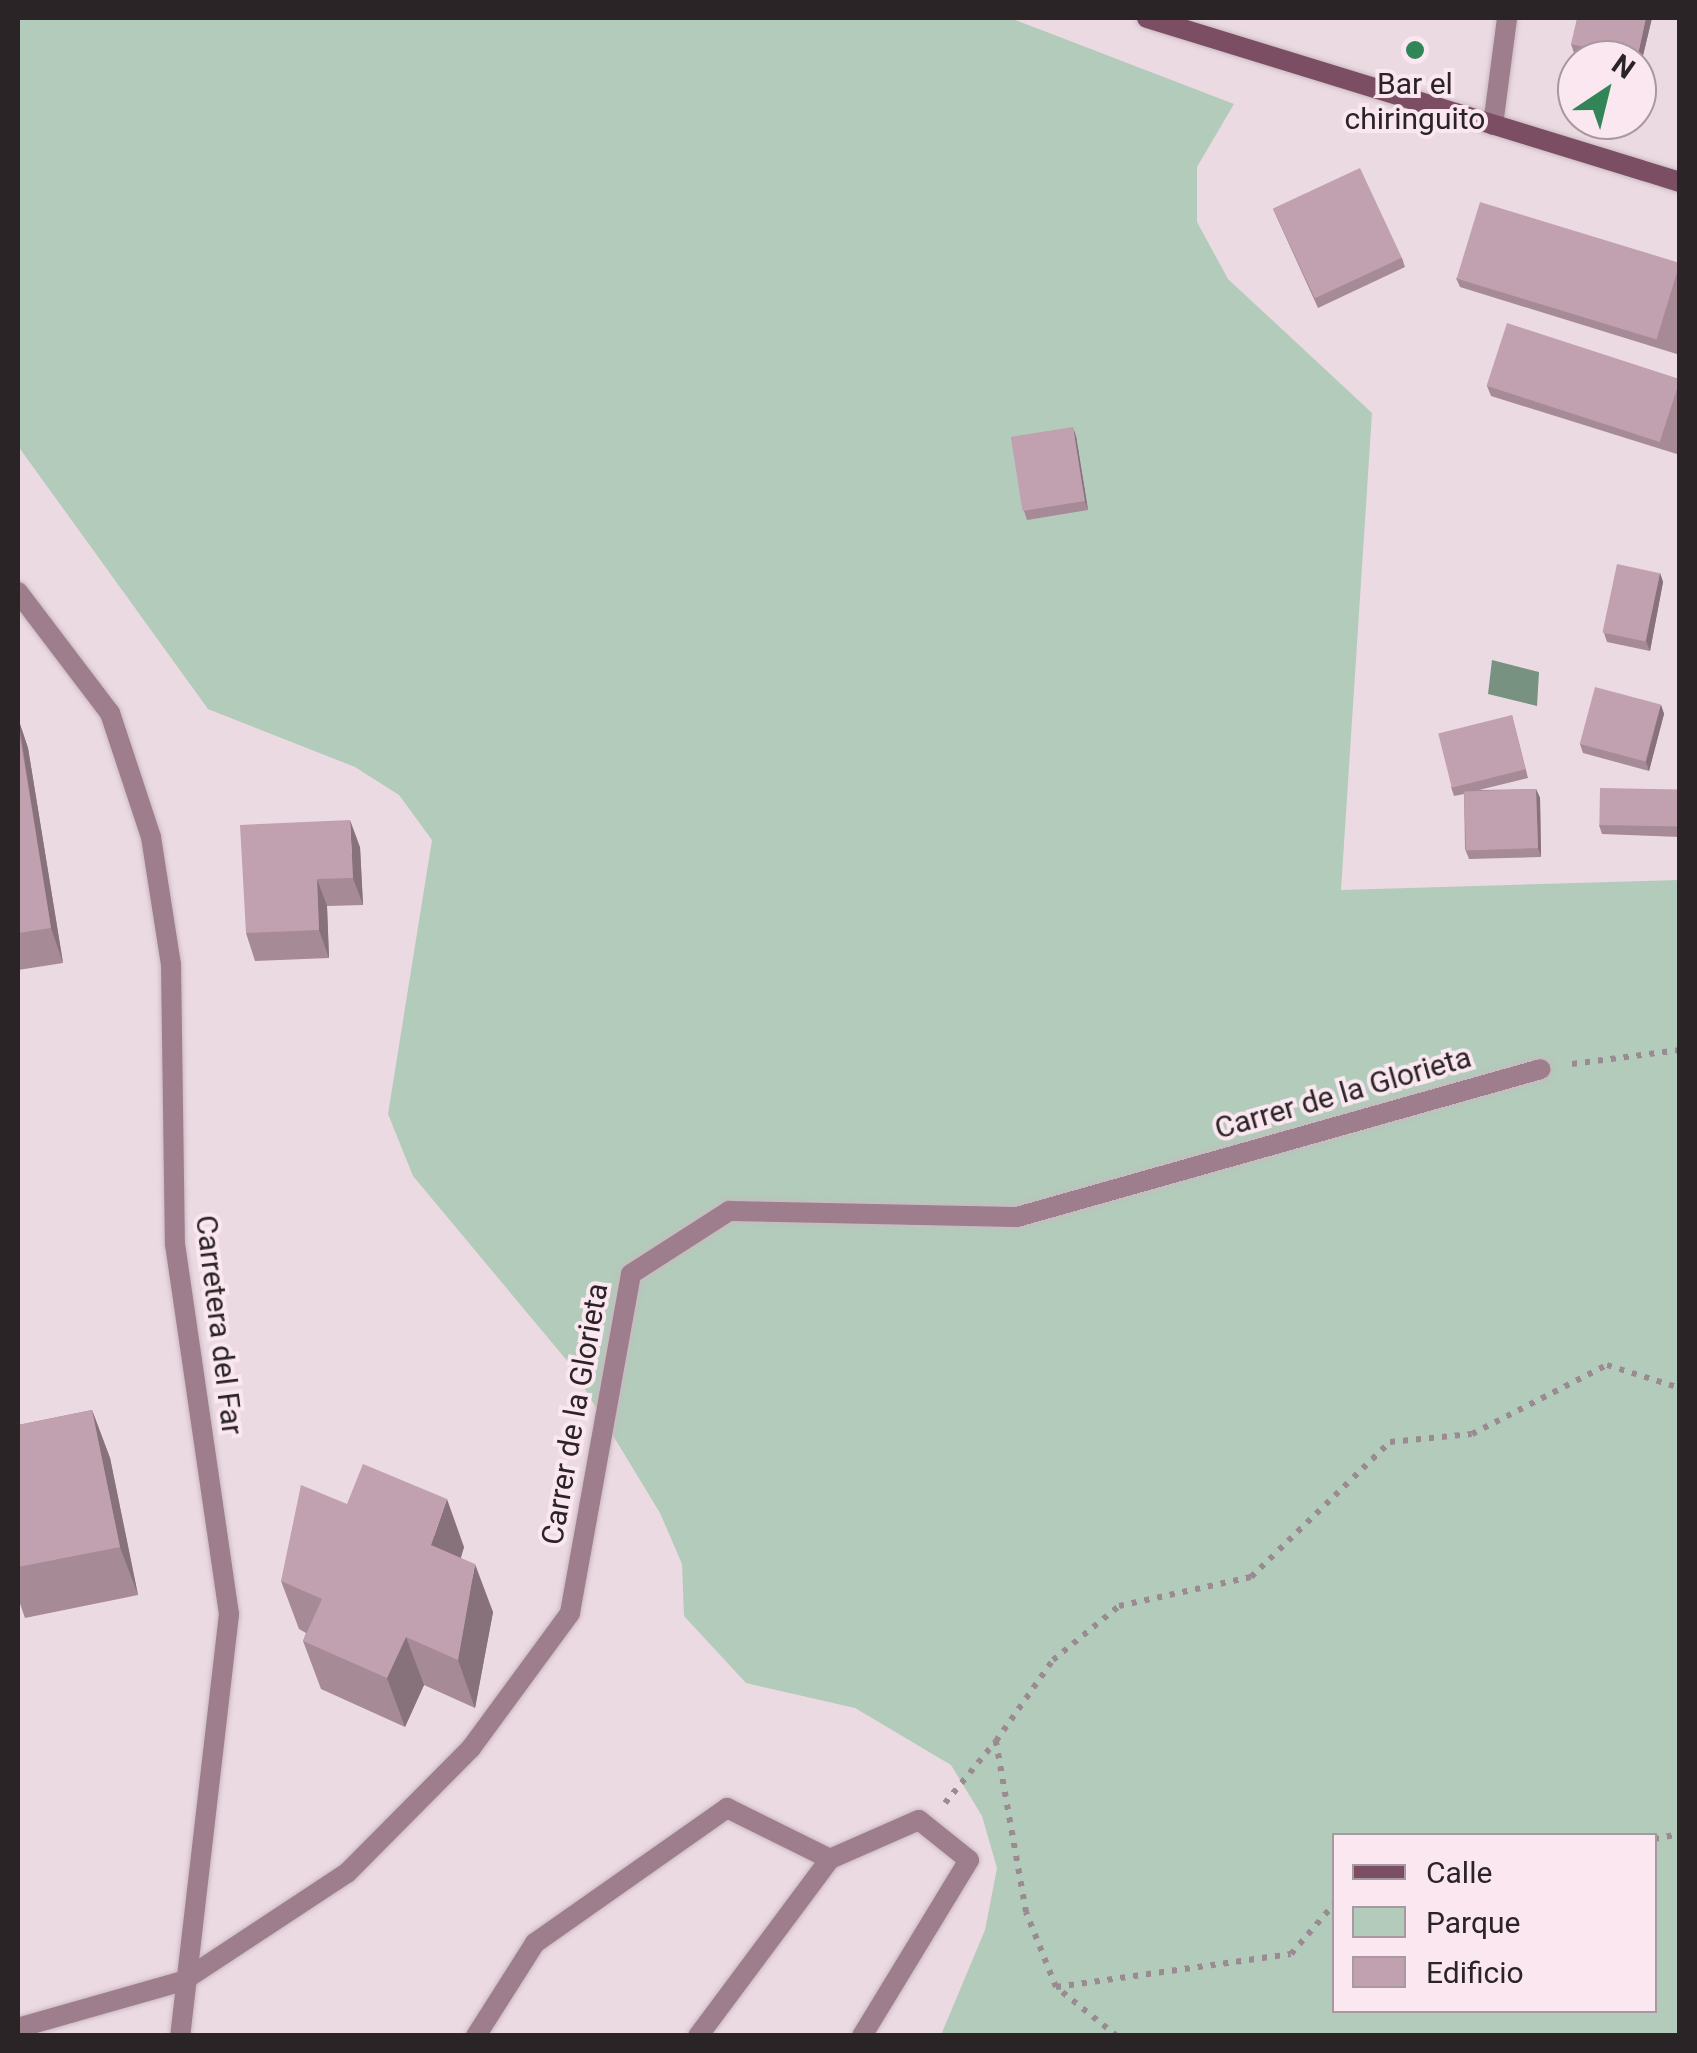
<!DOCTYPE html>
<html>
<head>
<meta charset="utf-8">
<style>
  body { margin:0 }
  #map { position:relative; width:1697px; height:2053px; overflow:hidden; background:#ecdae2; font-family:Roboto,sans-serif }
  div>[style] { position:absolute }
  .green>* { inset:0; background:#b3cbbb }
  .water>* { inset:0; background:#779280 }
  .path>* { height:6px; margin-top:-3px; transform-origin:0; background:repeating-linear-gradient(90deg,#998b91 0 5px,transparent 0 13px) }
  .roads { filter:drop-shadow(0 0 2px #c9b9c0) drop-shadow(0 0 2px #c9b9c0) }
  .street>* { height:20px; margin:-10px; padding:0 10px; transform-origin:10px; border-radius:10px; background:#9e7d8c }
  .secondary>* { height:20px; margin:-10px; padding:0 10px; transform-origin:10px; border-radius:10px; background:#7c4e64 }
  .wall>* { inset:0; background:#a68a96 }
  .shaded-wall>* { inset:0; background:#87717a }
  .building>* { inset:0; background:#c1a1af; transform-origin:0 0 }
  .dots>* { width:28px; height:28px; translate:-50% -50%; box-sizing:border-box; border:5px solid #fae7ef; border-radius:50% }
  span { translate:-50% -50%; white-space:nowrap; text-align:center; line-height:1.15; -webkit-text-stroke:8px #fae7ef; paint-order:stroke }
  .poi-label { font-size:30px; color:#2b2427 }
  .street-label { font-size:30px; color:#2b2427 }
  .frame { position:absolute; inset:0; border:20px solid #2b2427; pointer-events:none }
  .legend { position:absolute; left:1332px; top:1833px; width:325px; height:180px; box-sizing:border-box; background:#fae7ef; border:2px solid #a7999f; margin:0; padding:12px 18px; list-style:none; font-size:30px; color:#2b2427 }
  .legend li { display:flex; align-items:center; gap:20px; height:50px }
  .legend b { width:50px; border:2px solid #a7999f }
  .north { position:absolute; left:1557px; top:40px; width:100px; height:100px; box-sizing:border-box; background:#fae7ef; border:2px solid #a7999f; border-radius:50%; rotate:35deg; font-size:28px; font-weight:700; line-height:40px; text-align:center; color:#2b2427 }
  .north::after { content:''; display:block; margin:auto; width:35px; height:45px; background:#328557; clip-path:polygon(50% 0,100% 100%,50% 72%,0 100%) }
</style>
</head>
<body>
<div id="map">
  <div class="green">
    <div style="clip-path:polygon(evenodd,18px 18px,1010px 18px,1234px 104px,1197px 167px,1197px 222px,1228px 279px,1372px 413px,1341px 890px,1679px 880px,1679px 2035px,941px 2035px,985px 1930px,997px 1868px,982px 1816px,951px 1765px,855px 1708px,746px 1683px,684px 1616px,682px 1564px,660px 1513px,569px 1363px,413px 1176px,388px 1114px,432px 840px,399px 795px,355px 767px,208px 709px,18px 446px,18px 18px,1334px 1836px,1654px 1836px,1654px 2010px,1334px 2010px,1334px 1836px)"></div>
  </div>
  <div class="water">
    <div style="clip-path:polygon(1492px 660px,1539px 672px,1537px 706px,1488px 694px)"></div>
  </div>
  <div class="path">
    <div style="left:1572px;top:1064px;width:109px;rotate:-7.4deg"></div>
    <div style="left:945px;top:1803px;width:80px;rotate:-50.6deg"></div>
    <div style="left:1654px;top:1839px;width:26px;rotate:-11deg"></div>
    <div style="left:1056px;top:1987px;width:237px;rotate:-8deg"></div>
    <div style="left:1291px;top:1954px;width:66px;rotate:-49.3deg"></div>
    <div style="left:1117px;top:2036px;width:78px;rotate:-141.2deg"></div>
    <div style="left:1056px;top:1987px;width:81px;rotate:-111.8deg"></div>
    <div style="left:1026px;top:1912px;width:174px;rotate:-100deg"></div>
    <div style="left:996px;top:1741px;width:99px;rotate:-54.9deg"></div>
    <div style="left:1053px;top:1660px;width:85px;rotate:-39.3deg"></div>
    <div style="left:1119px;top:1606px;width:135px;rotate:-12.4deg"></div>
    <div style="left:1251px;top:1577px;width:194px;rotate:-44.2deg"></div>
    <div style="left:1390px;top:1442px;width:82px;rotate:-5.6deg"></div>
    <div style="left:1472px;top:1434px;width:152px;rotate:-27.1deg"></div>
    <div style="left:1607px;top:1365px;width:77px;rotate:17.5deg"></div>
  </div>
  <div class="roads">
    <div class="street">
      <div style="left:1493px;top:125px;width:108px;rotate:-82.5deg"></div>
      <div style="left:18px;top:592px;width:152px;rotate:52.8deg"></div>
      <div style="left:110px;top:713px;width:131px;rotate:71.7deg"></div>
      <div style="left:151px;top:837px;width:129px;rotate:81.1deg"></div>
      <div style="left:171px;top:964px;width:280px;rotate:89.2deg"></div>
      <div style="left:175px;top:1244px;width:374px;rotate:81.7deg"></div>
      <div style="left:229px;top:1614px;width:425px;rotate:96.6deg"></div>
      <div style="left:830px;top:1859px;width:97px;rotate:-23.7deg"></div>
      <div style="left:919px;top:1820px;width:64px;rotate:38.7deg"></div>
      <div style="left:969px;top:1860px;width:206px;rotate:121.3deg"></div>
      <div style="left:18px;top:2028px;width:172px;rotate:-15.9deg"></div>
      <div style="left:183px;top:1981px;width:196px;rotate:-33.4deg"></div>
      <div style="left:347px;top:1873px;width:176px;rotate:-45.2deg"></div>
      <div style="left:471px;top:1748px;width:167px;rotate:-53.7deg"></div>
      <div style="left:570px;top:1613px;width:344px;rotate:-79.8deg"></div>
      <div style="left:631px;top:1274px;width:117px;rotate:-32.7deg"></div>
      <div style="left:729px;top:1211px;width:288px;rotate:1.2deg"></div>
      <div style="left:1017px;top:1217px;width:544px;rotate:-15.77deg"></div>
      <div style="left:476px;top:2036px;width:110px;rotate:-57.6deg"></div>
      <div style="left:535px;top:1943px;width:235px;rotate:-35.1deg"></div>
      <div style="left:727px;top:1808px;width:115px;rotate:26.3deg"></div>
      <div style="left:830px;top:1859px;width:221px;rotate:126.7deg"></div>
    </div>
    <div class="secondary">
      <div style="left:1147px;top:18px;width:558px;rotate:17.1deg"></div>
    </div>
  </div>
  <div class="wall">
    <div style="clip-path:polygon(1652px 18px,1640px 68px,1637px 67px,1637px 60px,1605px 60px,1574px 53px,1571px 44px)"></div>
    <div style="clip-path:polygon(1273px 209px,1402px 258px,1405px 267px,1318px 308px)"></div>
    <div style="clip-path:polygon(1680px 264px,1680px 355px,1460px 287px,1456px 278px)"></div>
    <div style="clip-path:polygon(1680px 378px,1680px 455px,1491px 396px,1487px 386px)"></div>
    <div style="clip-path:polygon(1076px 436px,1088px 510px,1027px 520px,1024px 511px)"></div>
    <div style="clip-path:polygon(1660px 573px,1663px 582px,1650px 651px,1607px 642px,1604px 633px)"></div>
    <div style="clip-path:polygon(1661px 705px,1664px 714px,1649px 771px,1583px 753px,1580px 744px)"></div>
    <div style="clip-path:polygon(1512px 715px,1528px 778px,1479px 790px,1536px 789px,1540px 798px,1541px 857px,1469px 859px,1465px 849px,1464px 794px,1454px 796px,1451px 787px)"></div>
    <div style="clip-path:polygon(18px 718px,28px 748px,63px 963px,18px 970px)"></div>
    <div style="clip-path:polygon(1680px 790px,1680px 837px,1602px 834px,1599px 825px)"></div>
    <div style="clip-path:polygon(360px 847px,363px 905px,327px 906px,329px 958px,255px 961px,246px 933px)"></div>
    <div style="clip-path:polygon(92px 1410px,110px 1458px,138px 1595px,25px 1618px,18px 1598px,18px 1425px)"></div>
    <div style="clip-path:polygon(347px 1504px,464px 1547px,461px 1558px,493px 1612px,475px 1708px,424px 1685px,405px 1727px,321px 1689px,303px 1641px,306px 1633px,299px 1629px,281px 1581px)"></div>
  </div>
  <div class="shaded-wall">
    <div style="clip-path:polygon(1646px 18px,1652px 18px,1640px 68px,1637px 59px)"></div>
    <div style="clip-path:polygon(1073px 427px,1076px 436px,1088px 510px,1085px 501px)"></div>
    <div style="clip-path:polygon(1660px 573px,1663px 582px,1650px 651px,1646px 641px)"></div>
    <div style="clip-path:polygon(1661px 705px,1664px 714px,1649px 771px,1646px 762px)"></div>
    <div style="clip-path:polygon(18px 718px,28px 748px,63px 963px,51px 928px)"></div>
    <div style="clip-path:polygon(1536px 789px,1540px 798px,1541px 857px,1538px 848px)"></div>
    <div style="clip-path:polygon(350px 820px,360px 847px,363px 905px,353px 878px)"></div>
    <div style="clip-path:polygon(317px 879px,327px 906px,329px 958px,319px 930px)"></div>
    <div style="clip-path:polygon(92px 1410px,110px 1458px,138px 1595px,120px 1547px)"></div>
    <div style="clip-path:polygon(447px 1499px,464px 1547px,449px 1594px,431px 1545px)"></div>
    <div style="clip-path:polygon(475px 1564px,493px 1612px,475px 1708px,458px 1660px)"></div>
    <div style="clip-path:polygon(406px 1637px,424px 1685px,405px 1727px,387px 1678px)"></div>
  </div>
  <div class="building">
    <div style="clip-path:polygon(1577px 18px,1646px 18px,1637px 59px,1571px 44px)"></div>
    <div style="left:1360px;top:168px;width:99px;height:96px;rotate:65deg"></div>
    <div style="left:1480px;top:202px;width:209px;height:80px;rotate:17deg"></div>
    <div style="left:1507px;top:323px;width:182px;height:66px;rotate:18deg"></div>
    <div style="left:1073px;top:427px;width:75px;height:63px;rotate:81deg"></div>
    <div style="left:1617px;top:564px;width:44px;height:70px;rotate:12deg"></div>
    <div style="left:1595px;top:687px;width:68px;height:59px;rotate:15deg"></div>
    <div style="left:1512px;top:715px;width:56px;height:76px;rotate:76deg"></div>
    <div style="clip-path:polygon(18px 724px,51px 928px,18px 933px)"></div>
    <div style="left:1600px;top:788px;width:80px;height:37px;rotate:1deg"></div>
    <div style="left:1536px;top:789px;width:59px;height:72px;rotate:88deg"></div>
    <div style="clip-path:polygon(350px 820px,353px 878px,317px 879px,319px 930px,246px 933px,240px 825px)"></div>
    <div style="clip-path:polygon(92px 1410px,120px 1547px,18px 1567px,18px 1425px)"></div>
    <div style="clip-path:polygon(363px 1464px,447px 1499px,431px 1545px,475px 1564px,458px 1660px,406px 1637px,387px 1678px,303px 1641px,322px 1599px,281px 1581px,301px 1485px,347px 1504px)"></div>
  </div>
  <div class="dots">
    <div style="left:1415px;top:50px;background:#328557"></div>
  </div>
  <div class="poi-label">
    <span style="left:1415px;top:101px">Bar el<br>chiringuito</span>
  </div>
  <div class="street-label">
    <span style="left:1343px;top:1093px;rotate:-16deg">Carrer de la Glorieta</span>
    <span style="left:219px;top:1325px;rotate:83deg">Carretera del Far</span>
    <span style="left:575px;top:1414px;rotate:-80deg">Carrer de la Glorieta</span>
  </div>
  <div class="frame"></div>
  <ul class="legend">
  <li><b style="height:12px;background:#7c4e64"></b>Calle</li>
  <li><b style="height:28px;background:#b3cbbb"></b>Parque</li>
  <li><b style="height:28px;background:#c1a1af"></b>Edificio</li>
  </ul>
  <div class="north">N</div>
</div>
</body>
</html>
